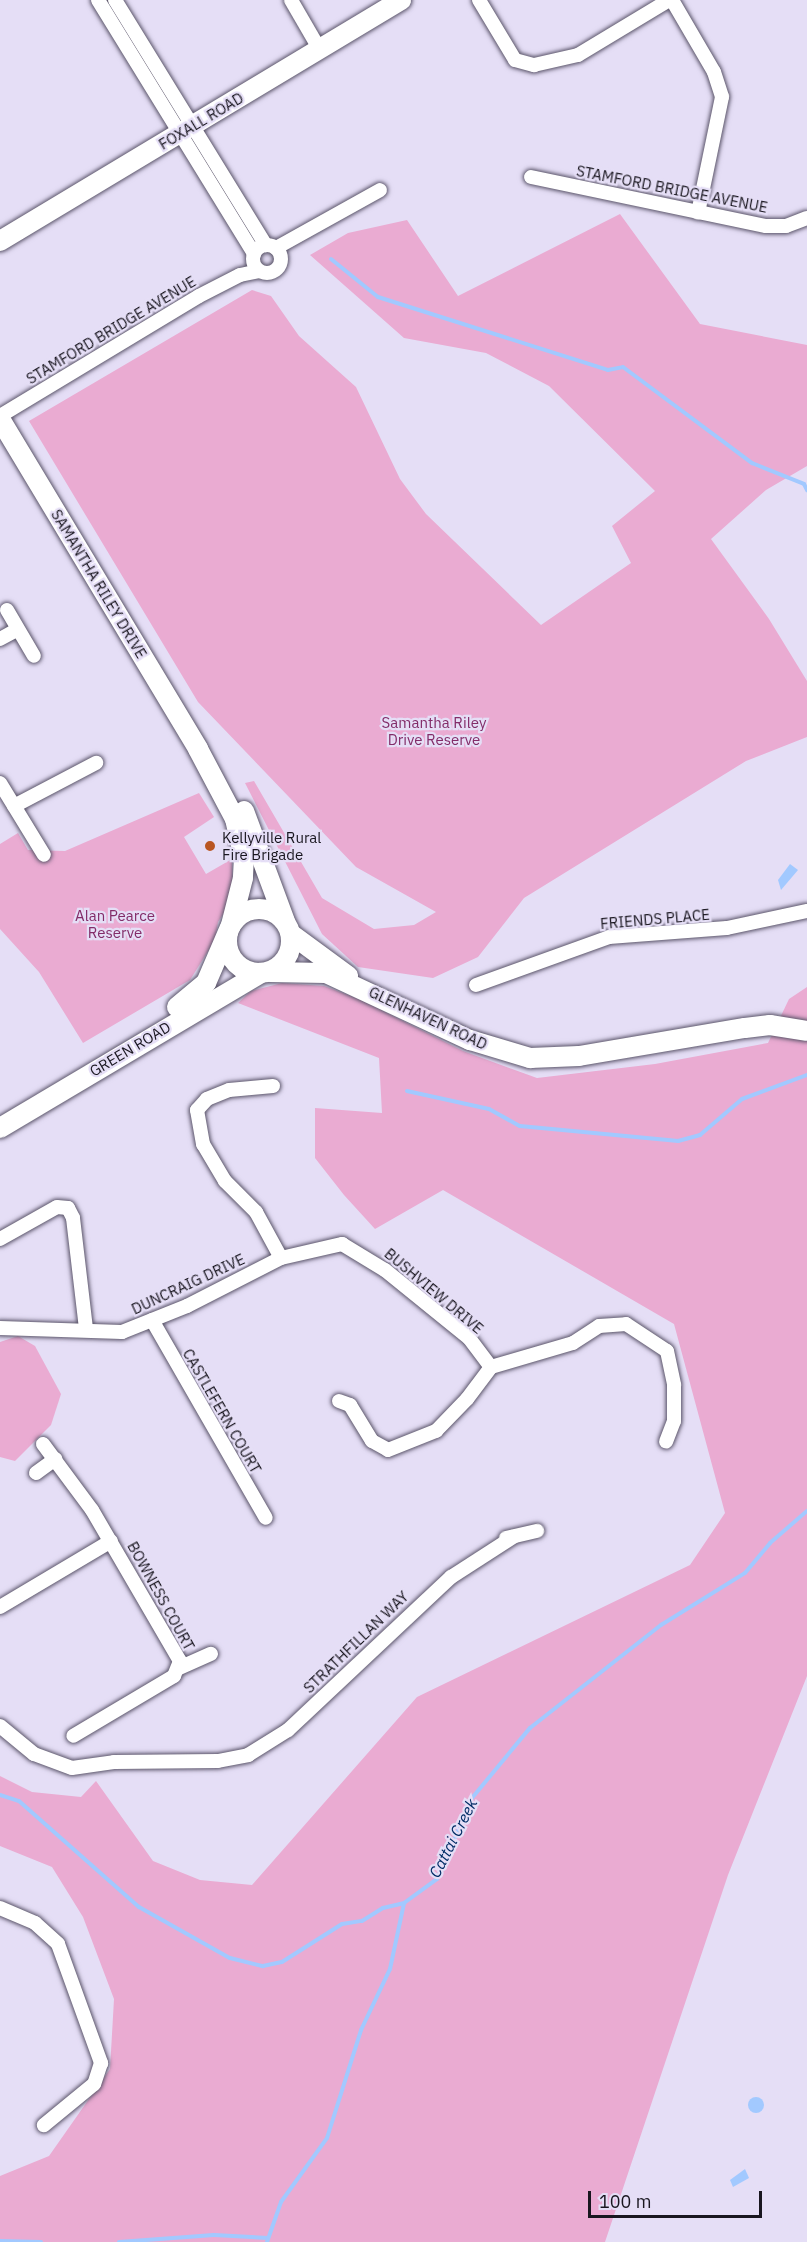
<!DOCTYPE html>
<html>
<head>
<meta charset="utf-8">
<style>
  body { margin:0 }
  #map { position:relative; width:807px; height:2242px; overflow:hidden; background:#e5def6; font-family:"IBM Plex Sans",sans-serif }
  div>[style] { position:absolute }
  .green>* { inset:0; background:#eaabd2 }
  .water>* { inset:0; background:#a2c9ff }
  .round { border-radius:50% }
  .stream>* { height:4px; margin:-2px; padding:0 2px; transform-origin:2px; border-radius:2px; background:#a2c9ff }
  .roads { filter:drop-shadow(0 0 2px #5b556a) drop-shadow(0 0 2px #5b556a) }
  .street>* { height:14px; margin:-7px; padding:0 7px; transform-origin:7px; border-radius:7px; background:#fff }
  .street>.ring { margin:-7px; padding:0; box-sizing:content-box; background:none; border:14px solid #fff; border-radius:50% }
  .secondary>* { height:20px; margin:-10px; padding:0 10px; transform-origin:10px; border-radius:10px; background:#fff }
  .secondary>.ring { margin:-10px; padding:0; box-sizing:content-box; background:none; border:20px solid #fff; border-radius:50% }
  .dots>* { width:16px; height:16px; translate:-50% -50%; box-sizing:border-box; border:3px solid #e5def6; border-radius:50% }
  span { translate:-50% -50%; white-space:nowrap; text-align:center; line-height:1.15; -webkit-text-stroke:4.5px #e5def6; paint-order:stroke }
  .street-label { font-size:15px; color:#19161f }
  .park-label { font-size:15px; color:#832c69 }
  .poi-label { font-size:15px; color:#19161f }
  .left { translate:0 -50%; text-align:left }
  .water-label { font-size:16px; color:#002c65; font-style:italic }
  .scale { position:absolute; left:588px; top:2191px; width:174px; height:27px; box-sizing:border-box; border:3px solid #19161f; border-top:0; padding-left:8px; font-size:18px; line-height:21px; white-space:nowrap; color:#19161f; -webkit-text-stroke:4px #e5def6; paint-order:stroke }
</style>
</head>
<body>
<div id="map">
  <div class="green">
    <div style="clip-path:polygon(620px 214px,700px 324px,807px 345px,807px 466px,766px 490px,711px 539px,769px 619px,807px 681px,807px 737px,746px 761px,524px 898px,478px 957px,433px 978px,358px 967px,322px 934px,245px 783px,254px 781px,322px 898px,374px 929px,414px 925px,436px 912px,356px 867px,198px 702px,29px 421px,252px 290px,271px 296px,299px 336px,356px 387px,400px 479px,426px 514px,541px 625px,631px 563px,612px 526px,655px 491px,549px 386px,486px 353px,404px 338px,310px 255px,348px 233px,407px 220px,458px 296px)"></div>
    <div style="clip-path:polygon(199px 793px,214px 817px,184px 837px,206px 874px,232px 859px,233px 899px,218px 922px,215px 940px,190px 980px,83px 1043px,39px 972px,0 929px,0 844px,18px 833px,28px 850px,65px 851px)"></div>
    <div style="clip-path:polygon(282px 983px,324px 986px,359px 999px,463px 1051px,537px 1078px,655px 1064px,768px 1043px,789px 999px,807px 987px,807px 1676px,728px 1875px,605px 2242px,0 2242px,0 2176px,49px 2156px,110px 2069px,114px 1999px,83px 1917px,52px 1867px,0 1846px,0 1776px,32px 1792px,81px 1797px,96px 1781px,153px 1861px,200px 1880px,252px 1885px,417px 1697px,690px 1565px,725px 1513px,674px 1324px,443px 1190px,375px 1229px,344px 1195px,315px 1158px,315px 1108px,382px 1113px,379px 1058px,238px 1003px,251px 991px)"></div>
    <div style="clip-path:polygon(18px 1336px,35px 1346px,61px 1394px,51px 1425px,15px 1461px,0 1457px,0 1342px)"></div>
  </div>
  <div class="water">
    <div style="clip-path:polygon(790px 864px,798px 870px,781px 890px,778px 880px)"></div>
    <div class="round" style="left:748px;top:2097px;width:16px;height:16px"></div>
    <div style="clip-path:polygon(745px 2169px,749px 2178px,733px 2187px,730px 2180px)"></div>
  </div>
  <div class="stream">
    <div style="left:331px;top:259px;width:60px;rotate:39deg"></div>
    <div style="left:378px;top:297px;width:241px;rotate:17.6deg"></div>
    <div style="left:608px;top:370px;width:15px;rotate:-11deg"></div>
    <div style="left:623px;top:367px;width:161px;rotate:36.7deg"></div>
    <div style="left:752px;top:463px;width:56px;rotate:22deg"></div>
    <div style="left:804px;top:484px;width:7px;rotate:63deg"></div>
    <div style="left:407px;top:1091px;width:84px;rotate:12.4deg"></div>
    <div style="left:489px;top:1109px;width:35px;rotate:29deg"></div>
    <div style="left:520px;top:1126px;width:159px;rotate:5.4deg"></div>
    <div style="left:678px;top:1141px;width:23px;rotate:-15deg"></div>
    <div style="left:700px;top:1135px;width:55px;rotate:-40.6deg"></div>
    <div style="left:742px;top:1099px;width:69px;rotate:-20.3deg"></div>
    <div style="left:0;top:1795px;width:20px;rotate:18deg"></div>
    <div style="left:19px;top:1801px;width:160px;rotate:41.5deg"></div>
    <div style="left:139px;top:1907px;width:104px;rotate:29.3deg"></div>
    <div style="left:230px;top:1958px;width:34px;rotate:14deg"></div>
    <div style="left:263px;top:1966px;width:19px;rotate:-12deg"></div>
    <div style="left:282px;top:1962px;width:71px;rotate:-32.3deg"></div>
    <div style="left:342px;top:1924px;width:20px;rotate:-9deg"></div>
    <div style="left:362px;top:1921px;width:25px;rotate:-32deg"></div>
    <div style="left:383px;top:1908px;width:22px;rotate:-13deg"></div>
    <div style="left:0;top:2241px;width:41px;rotate:1.4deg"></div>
    <div style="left:119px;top:2242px;width:95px;rotate:-4.2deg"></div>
    <div style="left:214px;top:2235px;width:54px;rotate:3.2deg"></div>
    <div style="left:267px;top:2242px;width:42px;rotate:-70.7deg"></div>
    <div style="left:281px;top:2202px;width:79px;rotate:-54.3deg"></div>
    <div style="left:327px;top:2138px;width:113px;rotate:-72.5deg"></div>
    <div style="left:361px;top:2030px;width:68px;rotate:-64.6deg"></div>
    <div style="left:390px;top:1969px;width:67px;rotate:-78deg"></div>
    <div style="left:404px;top:1903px;width:41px;rotate:-36deg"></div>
    <div style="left:437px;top:1879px;width:88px;rotate:-66.6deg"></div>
    <div style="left:472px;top:1798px;width:91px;rotate:-50.4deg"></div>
    <div style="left:530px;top:1728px;width:167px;rotate:-38.2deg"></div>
    <div style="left:661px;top:1625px;width:99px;rotate:-31.8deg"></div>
    <div style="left:745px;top:1573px;width:39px;rotate:-50deg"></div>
    <div style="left:770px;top:1543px;width:49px;rotate:-40.9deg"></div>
  </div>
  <div class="roads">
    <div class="street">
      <div style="left:98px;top:0;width:298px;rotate:58.4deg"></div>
      <div style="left:115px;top:0;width:288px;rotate:58.4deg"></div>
      <div style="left:291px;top:0;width:58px;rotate:59.9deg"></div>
      <div style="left:479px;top:0;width:70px;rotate:59deg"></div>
      <div style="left:515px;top:60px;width:20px;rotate:15deg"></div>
      <div style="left:534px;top:65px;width:45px;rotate:-12.8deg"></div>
      <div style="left:578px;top:55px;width:106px;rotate:-31.1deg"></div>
      <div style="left:672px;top:0;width:83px;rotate:59.7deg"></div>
      <div style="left:714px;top:72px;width:26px;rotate:72deg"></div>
      <div style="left:722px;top:97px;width:118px;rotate:101.7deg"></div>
      <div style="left:531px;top:177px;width:240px;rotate:11.8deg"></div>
      <div style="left:766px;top:226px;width:20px"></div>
      <div style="left:786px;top:226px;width:22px;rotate:-21deg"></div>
      <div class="ring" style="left:253px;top:245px;width:14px;height:14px"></div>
      <div style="left:276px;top:248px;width:119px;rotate:-29.1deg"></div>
      <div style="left:0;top:416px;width:232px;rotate:-31.1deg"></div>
      <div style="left:199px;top:296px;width:46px;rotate:-27.1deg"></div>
      <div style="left:240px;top:275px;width:19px;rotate:-12deg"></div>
      <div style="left:7px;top:610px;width:53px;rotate:59.6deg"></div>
      <div style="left:0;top:639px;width:18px;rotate:-29deg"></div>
      <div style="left:0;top:783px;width:84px;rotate:58.6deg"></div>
      <div style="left:14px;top:806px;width:93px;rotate:-27.7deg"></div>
      <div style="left:476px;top:985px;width:141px;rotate:-19.8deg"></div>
      <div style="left:609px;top:937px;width:118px;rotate:-4.4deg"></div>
      <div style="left:727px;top:928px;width:82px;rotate:-12deg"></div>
      <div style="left:273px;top:1086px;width:44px;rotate:174.8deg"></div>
      <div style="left:229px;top:1090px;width:24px;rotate:158deg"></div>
      <div style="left:207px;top:1099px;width:15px;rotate:132deg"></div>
      <div style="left:197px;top:1110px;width:35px;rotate:80deg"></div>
      <div style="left:203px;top:1144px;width:43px;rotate:59.3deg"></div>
      <div style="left:225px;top:1181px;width:44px;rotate:45deg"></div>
      <div style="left:256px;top:1212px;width:52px;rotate:61.5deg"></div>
      <div style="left:0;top:1239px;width:65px;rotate:-29.3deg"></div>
      <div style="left:57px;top:1207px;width:11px;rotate:5deg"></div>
      <div style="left:68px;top:1208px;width:11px;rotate:63deg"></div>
      <div style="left:73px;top:1218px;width:111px;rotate:83.3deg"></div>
      <div style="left:152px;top:1320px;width:228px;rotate:60.1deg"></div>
      <div style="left:0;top:1328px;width:122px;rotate:1.9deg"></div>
      <div style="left:122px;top:1332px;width:70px;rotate:-21.8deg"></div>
      <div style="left:187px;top:1306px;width:106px;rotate:-27.1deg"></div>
      <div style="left:281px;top:1258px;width:63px;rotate:-12.9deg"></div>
      <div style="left:342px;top:1244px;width:50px;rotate:31.2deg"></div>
      <div style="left:385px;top:1270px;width:108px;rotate:39deg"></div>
      <div style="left:469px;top:1338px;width:36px;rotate:53deg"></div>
      <div style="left:491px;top:1367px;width:85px;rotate:-16.3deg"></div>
      <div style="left:573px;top:1343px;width:31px;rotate:-33deg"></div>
      <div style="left:599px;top:1326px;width:27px;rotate:-4deg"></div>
      <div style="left:626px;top:1324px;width:49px;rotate:33.4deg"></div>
      <div style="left:667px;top:1351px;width:35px;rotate:78deg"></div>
      <div style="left:674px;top:1385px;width:36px;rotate:90deg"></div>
      <div style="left:674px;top:1421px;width:22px;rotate:111deg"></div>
      <div style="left:339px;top:1401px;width:12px;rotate:20deg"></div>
      <div style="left:350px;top:1405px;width:42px;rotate:58.6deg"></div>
      <div style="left:372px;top:1441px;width:18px;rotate:29deg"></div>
      <div style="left:388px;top:1450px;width:52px;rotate:-21.6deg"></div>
      <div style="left:436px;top:1431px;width:45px;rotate:-45.9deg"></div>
      <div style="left:467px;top:1399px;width:40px;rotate:-53deg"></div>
      <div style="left:43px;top:1444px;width:82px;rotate:53.4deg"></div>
      <div style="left:92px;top:1510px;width:175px;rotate:59.8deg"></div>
      <div style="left:180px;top:1661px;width:16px;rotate:112deg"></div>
      <div style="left:174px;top:1676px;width:117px;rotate:149.3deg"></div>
      <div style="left:36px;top:1473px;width:24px;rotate:-36deg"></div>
      <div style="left:506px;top:1538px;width:32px;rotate:-13deg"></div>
      <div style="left:0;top:1607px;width:129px;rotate:-30.7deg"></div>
      <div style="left:179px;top:1668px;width:35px;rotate:-24deg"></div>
      <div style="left:0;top:1726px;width:44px;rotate:39.5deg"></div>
      <div style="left:34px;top:1754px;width:40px;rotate:20.2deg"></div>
      <div style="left:72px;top:1768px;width:42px;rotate:-8.1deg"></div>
      <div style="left:114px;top:1762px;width:104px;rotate:-0.6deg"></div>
      <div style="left:218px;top:1761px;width:31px;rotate:-11deg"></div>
      <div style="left:248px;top:1755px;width:47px;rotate:-32deg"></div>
      <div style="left:288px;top:1730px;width:224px;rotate:-43.2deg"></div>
      <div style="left:451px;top:1577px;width:74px;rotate:-32.8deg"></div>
      <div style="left:0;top:1908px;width:38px;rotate:23deg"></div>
      <div style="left:35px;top:1923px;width:31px;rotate:42deg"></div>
      <div style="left:58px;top:1944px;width:127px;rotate:70.1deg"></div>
      <div style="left:101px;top:2063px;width:22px;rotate:108deg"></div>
      <div style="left:94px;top:2084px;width:65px;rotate:140.6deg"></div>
    </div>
    <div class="secondary">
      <div style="left:0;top:241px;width:468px;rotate:-31deg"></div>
      <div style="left:0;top:419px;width:385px;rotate:59deg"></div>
      <div style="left:198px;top:749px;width:79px;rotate:62.1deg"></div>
      <div style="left:235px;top:819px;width:39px;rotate:77deg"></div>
      <div style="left:244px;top:857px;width:21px;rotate:93deg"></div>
      <div style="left:243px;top:878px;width:49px;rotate:104.3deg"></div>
      <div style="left:244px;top:811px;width:117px;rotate:69.6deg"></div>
      <div class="ring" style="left:227px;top:909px;width:44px;height:44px"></div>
      <div style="left:291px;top:934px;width:71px;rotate:36.4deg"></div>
      <div style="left:270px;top:972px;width:56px;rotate:1deg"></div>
      <div style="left:326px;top:973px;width:159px;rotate:25deg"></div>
      <div style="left:470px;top:1040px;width:63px;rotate:16.7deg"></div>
      <div style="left:530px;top:1058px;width:49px;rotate:-2.3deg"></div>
      <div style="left:579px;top:1056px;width:168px;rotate:-9.6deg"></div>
      <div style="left:745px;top:1028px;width:25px;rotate:-7deg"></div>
      <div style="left:770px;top:1025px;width:37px;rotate:9deg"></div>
      <div style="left:177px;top:1007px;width:38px;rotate:-40deg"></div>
      <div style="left:206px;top:983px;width:56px;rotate:-66.7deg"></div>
      <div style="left:0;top:1128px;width:304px;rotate:-30.7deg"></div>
    </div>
  </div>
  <div class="dots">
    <div style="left:210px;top:846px;background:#b95522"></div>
  </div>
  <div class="street-label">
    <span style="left:201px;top:121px;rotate:-31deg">FOXALL ROAD</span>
    <span style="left:672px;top:189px;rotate:11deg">STAMFORD BRIDGE AVENUE</span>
    <span style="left:111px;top:330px;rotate:-31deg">STAMFORD BRIDGE AVENUE</span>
    <span style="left:99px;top:584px;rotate:59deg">SAMANTHA RILEY DRIVE</span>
    <span style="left:655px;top:919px;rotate:-5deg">FRIENDS PLACE</span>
    <span style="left:428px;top:1018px;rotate:25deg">GLENHAVEN ROAD</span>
    <span style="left:130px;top:1049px;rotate:-31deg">GREEN ROAD</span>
    <span style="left:188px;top:1284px;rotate:-25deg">DUNCRAIG DRIVE</span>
    <span style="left:434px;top:1291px;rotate:40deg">BUSHVIEW DRIVE</span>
    <span style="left:222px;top:1411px;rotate:60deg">CASTLEFERN COURT</span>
    <span style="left:161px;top:1596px;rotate:61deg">BOWNESS COURT</span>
    <span style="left:356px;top:1642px;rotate:-44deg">STRATHFILLAN WAY</span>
  </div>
  <div class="park-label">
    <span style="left:434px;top:731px">Samantha Riley<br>Drive Reserve</span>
    <span style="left:115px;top:924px">Alan Pearce<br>Reserve</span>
  </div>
  <div class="poi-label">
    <span class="left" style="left:222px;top:846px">Kellyville Rural<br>Fire Brigade</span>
  </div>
  <div class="water-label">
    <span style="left:453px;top:1838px;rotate:-63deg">Cattai Creek</span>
  </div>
  <div class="scale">100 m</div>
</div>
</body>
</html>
